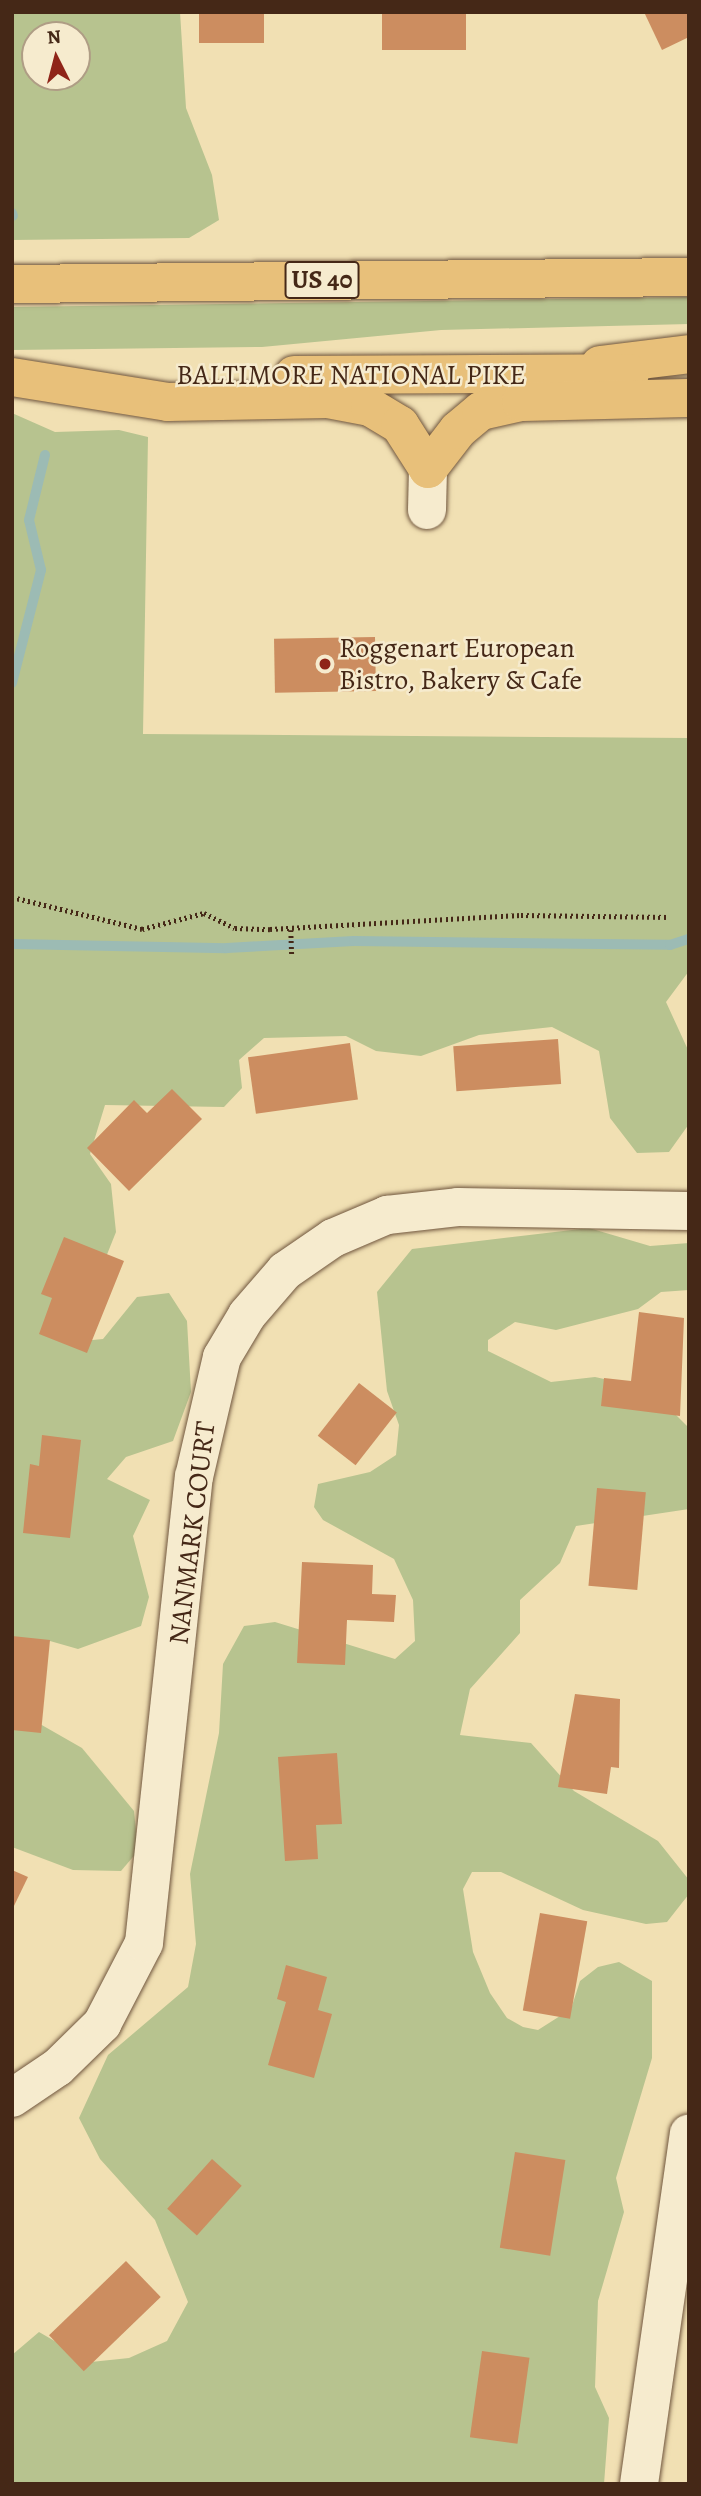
<!DOCTYPE html>
<html>
<head>
<meta charset="utf-8">
<style>
  body { margin:0 }
  #map { position:relative; width:701px; height:2496px; overflow:hidden; background:#f1e0b3; font-family:Alegreya,serif }
  div>[style] { position:absolute }
  .green>* { inset:0; background:#b7c38f }
  .stream>* { height:10px; margin:-5px; padding:0 5px; transform-origin:5px; border-radius:5px; background:#9cbbb4 }
  .building>* { inset:0; background:#cc8d60; transform-origin:0 0 }
  .path>* { height:4.5px; margin-top:-2.25px; transform-origin:0; background:repeating-linear-gradient(90deg,#452817 0 2px,transparent 0 5.5px) }
  .roads { filter:drop-shadow(0 0 2px #70563e) drop-shadow(0 0 2px #70563e) }
  .minor>* { height:38px; margin:-19px; padding:0 19px; transform-origin:19px; border-radius:19px; background:#f6ebce }
  .major>* { height:38px; margin:-19px; padding:0 19px; transform-origin:19px; border-radius:19px; background:#e8c07a }
  .dots>* { width:19px; height:19px; translate:-50% -50%; box-sizing:border-box; border:4px solid #f6ebce; border-radius:50% }
  span { translate:-50% -50%; white-space:nowrap; text-align:center; line-height:1.15; -webkit-text-stroke:5px #f6ebce; paint-order:stroke }
  .shield-label span { padding:2px 5px; background:#f6ebce; border:2px solid; border-radius:5px; -webkit-text-stroke-width:0 }
  .shield-label { font-size:26px; color:#452817; font-weight:700 }
  .street-label { font-size:28px; color:#452817 }
  .poi-label { font-size:28px; color:#452817 }
  .left { translate:0 -50%; text-align:left }
  .frame { position:absolute; inset:0; border:14px solid #452817; pointer-events:none }
  .north { position:absolute; left:21px; top:21px; width:70px; height:70px; box-sizing:border-box; background:#f6ebce; border:2px solid #af9d85; border-radius:50%; rotate:354deg; font-size:19px; font-weight:700; line-height:28px; text-align:center; color:#452817 }
  .north::after { content:''; display:block; margin:auto; width:24px; height:32px; background:#8f2418; clip-path:polygon(50% 0,100% 100%,50% 72%,0 100%) }
</style>
</head>
<body>
<div id="map">
  <div class="green">
    <div style="clip-path:polygon(evenodd,12px 12px,180px 12px,186px 108px,212px 175px,219px 220px,189px 238px,12px 240px,12px 12px,35px 35px,77px 35px,77px 77px,35px 77px,35px 35px)"></div>
    <div style="clip-path:polygon(689px 297px,689px 324px,441px 330px,262px 347px,12px 350px,12px 307px)"></div>
    <div style="clip-path:polygon(12px 413px,55px 432px,119px 430px,148px 437px,143px 734px,689px 738px,689px 971px,666px 1002px,689px 1052px,689px 1124px,669px 1152px,637px 1153px,610px 1118px,599px 1051px,552px 1027px,479px 1035px,421px 1056px,376px 1051px,346px 1036px,264px 1038px,239px 1060px,242px 1088px,224px 1107px,105px 1105px,90px 1154px,111px 1184px,116px 1232px,72px 1342px,103px 1339px,137px 1297px,169px 1293px,187px 1321px,191px 1392px,173px 1441px,126px 1457px,107px 1479px,150px 1500px,133px 1536px,149px 1597px,141px 1626px,78px 1649px,50px 1641px,15px 1670px,12px 1692px)"></div>
    <div style="clip-path:polygon(589px 1228px,650px 1246px,689px 1243px,689px 1290px,661px 1292px,638px 1309px,556px 1330px,515px 1322px,488px 1340px,488px 1351px,551px 1382px,595px 1377px,636px 1386px,673px 1412px,689px 1428px,689px 1509px,576px 1526px,560px 1563px,520px 1600px,520px 1633px,470px 1689px,460px 1735px,531px 1743px,574px 1791px,658px 1841px,689px 1880px,689px 1894px,667px 1922px,646px 1924px,583px 1910px,501px 1872px,472px 1872px,463px 1889px,473px 1952px,490px 1993px,507px 2018px,523px 2027px,538px 2030px,571px 2009px,580px 1981px,598px 1967px,619px 1962px,652px 1981px,652px 2058px,616px 2178px,624px 2212px,598px 2301px,595px 2387px,609px 2418px,604px 2484px,12px 2484px,12px 2355px,39px 2332px,91px 2362px,129px 2358px,167px 2341px,188px 2302px,155px 2220px,100px 2159px,79px 2118px,108px 2055px,188px 1987px,196px 1944px,190px 1874px,219px 1733px,223px 1664px,244px 1626px,275px 1622px,395px 1659px,415px 1641px,413px 1600px,394px 1559px,323px 1520px,314px 1507px,318px 1484px,370px 1472px,396px 1455px,399px 1425px,387px 1391px,377px 1292px,412px 1249px)"></div>
    <div style="clip-path:polygon(12px 1708px,82px 1748px,134px 1811px,138px 1851px,121px 1871px,73px 1870px,12px 1847px)"></div>
  </div>
  <div class="stream">
    <div style="left:12px;top:213px;width:3px;rotate:72deg"></div>
    <div style="left:12px;top:683px;width:117px;rotate:-75.6deg"></div>
    <div style="left:41px;top:570px;width:51px;rotate:-103.5deg"></div>
    <div style="left:29px;top:520px;width:67px;rotate:-76.2deg"></div>
    <div style="left:12px;top:944px;width:215px;rotate:1.1deg"></div>
    <div style="left:227px;top:948px;width:127px;rotate:-3.2deg"></div>
    <div style="left:354px;top:941px;width:316px;rotate:0.7deg"></div>
    <div style="left:670px;top:945px;width:20px;rotate:-18deg"></div>
  </div>
  <div class="building">
    <div style="left:199px;top:12px;width:65px;height:31px"></div>
    <div style="left:382px;top:12px;width:84px;height:38px"></div>
    <div style="clip-path:polygon(644px 12px,689px 12px,689px 37px,662px 50px)"></div>
    <div style="left:375px;top:637px;width:54px;height:101px;rotate:89deg"></div>
    <div style="left:558px;top:1039px;width:45px;height:105px;rotate:86deg"></div>
    <div style="left:350px;top:1043px;width:57px;height:103px;rotate:82deg"></div>
    <div style="clip-path:polygon(172px 1089px,202px 1119px,129px 1191px,87px 1148px,134px 1100px,147px 1113px)"></div>
    <div style="clip-path:polygon(64px 1237px,124px 1261px,87px 1353px,39px 1334px,52px 1298px,41px 1294px)"></div>
    <div style="clip-path:polygon(639px 1312px,684px 1318px,680px 1416px,601px 1406px,604px 1378px,631px 1381px)"></div>
    <div style="left:359px;top:1383px;width:48px;height:67px;rotate:38deg"></div>
    <div style="clip-path:polygon(42px 1435px,81px 1440px,70px 1538px,23px 1533px,30px 1464px,39px 1466px)"></div>
    <div style="left:597px;top:1488px;width:49px;height:98px;rotate:5deg"></div>
    <div style="clip-path:polygon(302px 1562px,373px 1565px,372px 1594px,396px 1595px,394px 1622px,347px 1620px,345px 1665px,297px 1663px)"></div>
    <div style="clip-path:polygon(12px 1636px,50px 1640px,41px 1733px,12px 1730px)"></div>
    <div style="clip-path:polygon(575px 1694px,620px 1699px,619px 1768px,611px 1767px,607px 1794px,558px 1787px)"></div>
    <div style="clip-path:polygon(337px 1753px,342px 1824px,316px 1825px,318px 1859px,285px 1861px,278px 1757px)"></div>
    <div style="clip-path:polygon(12px 1870px,28px 1877px,12px 1910px)"></div>
    <div style="left:540px;top:1913px;width:48px;height:99px;rotate:10deg"></div>
    <div style="clip-path:polygon(286px 1965px,327px 1977px,318px 2010px,332px 2014px,314px 2078px,268px 2065px,286px 2002px,277px 1999px)"></div>
    <div style="left:515px;top:2152px;width:51px;height:97px;rotate:9deg"></div>
    <div style="left:212px;top:2159px;width:40px;height:67px;rotate:42deg"></div>
    <div style="left:126px;top:2261px;width:50px;height:107px;rotate:46deg"></div>
    <div style="left:482px;top:2351px;width:48px;height:87px;rotate:8deg"></div>
  </div>
  <div class="path">
    <div style="left:12px;top:897px;width:134px;rotate:13.8deg"></div>
    <div style="left:142px;top:929px;width:64px;rotate:-14.5deg"></div>
    <div style="left:204px;top:913px;width:34px;rotate:26deg"></div>
    <div style="left:235px;top:928px;width:35px;rotate:2deg"></div>
    <div style="left:270px;top:929px;width:251px;rotate:-3.2deg"></div>
    <div style="left:521px;top:915px;width:148px;rotate:0.8deg"></div>
    <div style="left:291px;top:930px;width:25px;rotate:88deg"></div>
  </div>
  <div class="roads">
    <div class="minor">
      <div style="left:427px;top:510px;width:41px;rotate:-88.6deg"></div>
      <div style="left:12px;top:2098px;width:55px;rotate:-34deg"></div>
      <div style="left:58px;top:2067px;width:62px;rotate:-44.3deg"></div>
      <div style="left:102px;top:2024px;width:91px;rotate:-62.6deg"></div>
      <div style="left:144px;top:1943px;width:469px;rotate:-83.9deg"></div>
      <div style="left:194px;top:1477px;width:123px;rotate:-76.9deg"></div>
      <div style="left:222px;top:1357px;width:49px;rotate:-59.2deg"></div>
      <div style="left:247px;top:1315px;width:58px;rotate:-49.2deg"></div>
      <div style="left:285px;top:1271px;width:58px;rotate:-34.5deg"></div>
      <div style="left:333px;top:1238px;width:59px;rotate:-23.1deg"></div>
      <div style="left:387px;top:1215px;width:71px;rotate:-6.4deg"></div>
      <div style="left:458px;top:1207px;width:231px;rotate:1deg"></div>
      <div style="left:639px;top:2484px;width:354px;rotate:-81.9deg"></div>
    </div>
    <div class="major">
      <div style="left:12px;top:284px;width:677px;rotate:-0.59deg"></div>
      <div style="left:600px;top:365px;width:90px;rotate:-7deg"></div>
      <div style="left:294px;top:375px;width:336px;rotate:-0.3deg"></div>
      <div style="left:12px;top:377px;width:158px;rotate:9.1deg"></div>
      <div style="left:168px;top:402px;width:160px;rotate:-1.1deg"></div>
      <div style="left:328px;top:399px;width:43px;rotate:10.8deg"></div>
      <div style="left:370px;top:407px;width:35px;rotate:31deg"></div>
      <div style="left:400px;top:425px;width:52px;rotate:57.5deg"></div>
      <div style="left:428px;top:469px;width:49px;rotate:-52.4deg"></div>
      <div style="left:458px;top:430px;width:30px;rotate:-40deg"></div>
      <div style="left:481px;top:411px;width:41px;rotate:-12.7deg"></div>
      <div style="left:521px;top:402px;width:168px;rotate:-1.4deg"></div>
    </div>
  </div>
  <div class="dots">
    <div style="left:325px;top:664px;background:#8f2418"></div>
  </div>
  <div class="shield-label">
    <span style="left:322px;top:280px">US 40</span>
  </div>
  <div class="street-label">
    <span style="left:351px;top:375px">BALTIMORE NATIONAL PIKE</span>
    <span style="left:192px;top:1533px;rotate:-83deg">NANMARK COURT</span>
  </div>
  <div class="poi-label">
    <span class="left" style="left:339px;top:664px">Roggenart European<br>Bistro, Bakery &amp; Cafe</span>
  </div>
  <div class="frame"></div>
  <div class="north">N</div>
</div>
</body>
</html>
